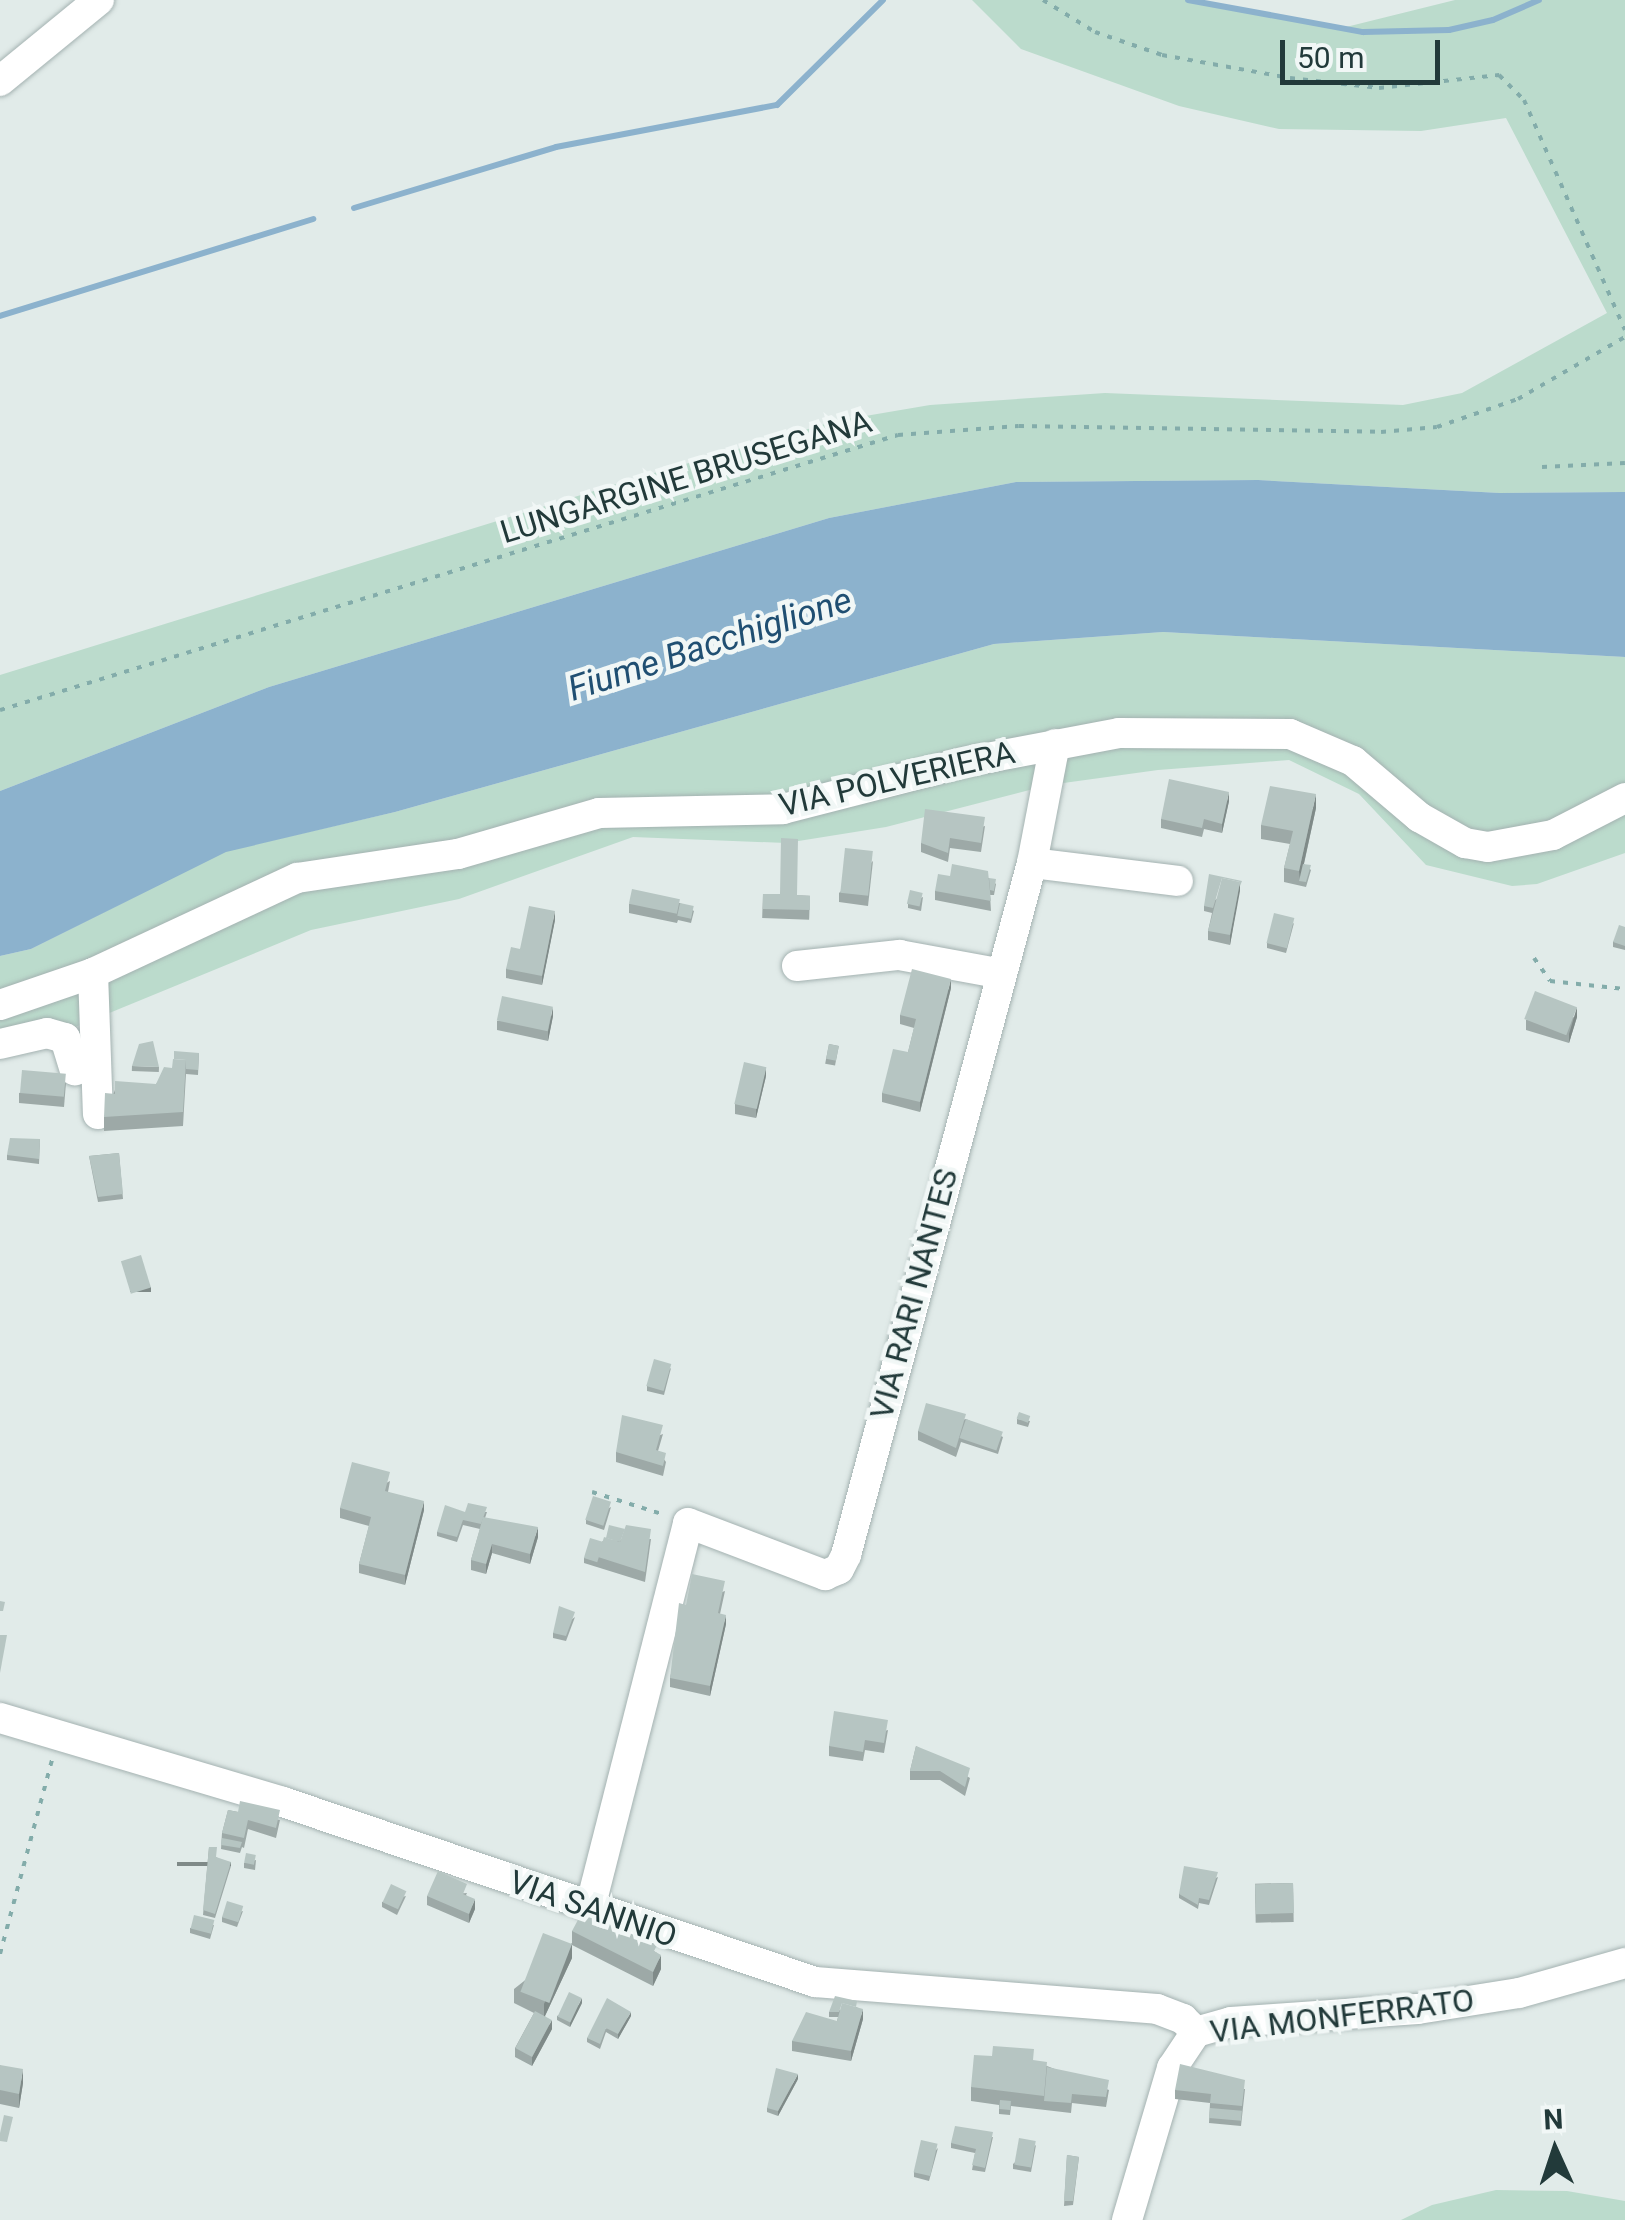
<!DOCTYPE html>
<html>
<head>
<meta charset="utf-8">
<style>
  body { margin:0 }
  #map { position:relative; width:1625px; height:2220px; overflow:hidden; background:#e1ebe9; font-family:Roboto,sans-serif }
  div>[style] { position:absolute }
  .green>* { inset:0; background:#bbdbcc }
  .water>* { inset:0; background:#8cb2cd }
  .stream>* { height:6px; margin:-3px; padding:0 3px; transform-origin:3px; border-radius:3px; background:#8cb2cd }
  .path>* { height:4px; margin-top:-2px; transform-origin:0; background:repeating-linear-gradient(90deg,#83acaa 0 5px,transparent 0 13px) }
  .roads { filter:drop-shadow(0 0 2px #a4b2b1) drop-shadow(0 0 2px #a4b2b1) }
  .minor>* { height:30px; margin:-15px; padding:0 15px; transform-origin:15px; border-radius:15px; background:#fff }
  .wall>* { inset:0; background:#9da9a7; transform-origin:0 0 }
  .shaded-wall>* { inset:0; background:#7f8a88; transform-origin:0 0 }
  .building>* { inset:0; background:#b6c5c2; transform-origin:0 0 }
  span { translate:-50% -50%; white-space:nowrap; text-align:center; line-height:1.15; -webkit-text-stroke:9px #f1f7f6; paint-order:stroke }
  .street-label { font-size:32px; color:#223a3a }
  .water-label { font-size:35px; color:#204f72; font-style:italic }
  .north { position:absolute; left:1505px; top:2100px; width:100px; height:100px; -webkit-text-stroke:8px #f1f7f6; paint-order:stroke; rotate:357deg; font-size:28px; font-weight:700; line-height:40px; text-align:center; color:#223a3a }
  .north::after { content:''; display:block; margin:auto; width:35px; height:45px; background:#223a3a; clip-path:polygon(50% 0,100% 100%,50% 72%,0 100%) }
  .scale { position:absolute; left:1280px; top:40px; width:160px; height:45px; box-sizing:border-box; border:5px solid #223a3a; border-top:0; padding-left:12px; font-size:30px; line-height:35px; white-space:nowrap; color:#223a3a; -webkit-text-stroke:8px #f1f7f6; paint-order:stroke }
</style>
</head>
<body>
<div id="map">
  <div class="green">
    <div style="clip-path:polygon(972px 0,1188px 0,1342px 28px,1455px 0,1625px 0,1625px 492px,1500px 493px,1258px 480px,1016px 482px,829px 518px,269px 687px,0 791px,0 675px,626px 481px,836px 421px,930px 405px,1105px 393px,1403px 405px,1462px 393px,1607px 313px,1506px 118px,1421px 131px,1279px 129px,1179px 106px,1021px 49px)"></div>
    <div style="clip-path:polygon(1163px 632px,1625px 657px,1625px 853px,1537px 884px,1512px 886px,1426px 865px,1359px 794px,1289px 760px,1158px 770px,1049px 785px,886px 827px,786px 843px,633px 837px,459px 899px,311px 930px,51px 1037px,0 1049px,0 956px,31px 949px,226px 851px,395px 812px,994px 644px)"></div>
    <div style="clip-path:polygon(1496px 2190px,1567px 2191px,1625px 2201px,1625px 2220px,1401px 2220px,1432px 2205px)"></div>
  </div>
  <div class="water">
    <div style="clip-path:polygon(1258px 480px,1500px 493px,1625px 492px,1625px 657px,1163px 632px,994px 644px,395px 812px,226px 852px,31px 949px,0 956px,0 791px,269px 687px,829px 518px,1016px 482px)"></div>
  </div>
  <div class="stream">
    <div style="left:1188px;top:0;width:178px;rotate:10.4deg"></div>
    <div style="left:1363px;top:32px;width:86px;rotate:-1.3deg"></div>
    <div style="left:1449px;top:30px;width:45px;rotate:-12.8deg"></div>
    <div style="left:1493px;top:20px;width:50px;rotate:-23.5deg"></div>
    <div style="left:354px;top:208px;width:211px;rotate:-16.8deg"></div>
    <div style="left:556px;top:147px;width:225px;rotate:-10.8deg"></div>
    <div style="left:777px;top:105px;width:149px;rotate:-44.7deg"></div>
    <div style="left:0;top:316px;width:328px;rotate:-17.2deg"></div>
  </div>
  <div class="path">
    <div style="left:1043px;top:0;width:61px;rotate:31.6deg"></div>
    <div style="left:1095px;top:32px;width:71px;rotate:18.9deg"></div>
    <div style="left:1162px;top:55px;width:130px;rotate:10.2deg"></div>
    <div style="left:1290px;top:78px;width:90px;rotate:6.4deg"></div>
    <div style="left:1379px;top:88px;width:121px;rotate:-6.2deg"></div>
    <div style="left:1499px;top:75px;width:35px;rotate:45deg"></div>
    <div style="left:1524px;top:100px;width:251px;rotate:66.3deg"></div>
    <div style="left:1542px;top:467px;width:83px;rotate:-2.8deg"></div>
    <div style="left:0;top:710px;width:939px;rotate:-17.03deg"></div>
    <div style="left:898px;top:435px;width:121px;rotate:-4.3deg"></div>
    <div style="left:1019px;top:426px;width:362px;rotate:0.9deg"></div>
    <div style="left:1381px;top:432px;width:56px;rotate:-5.1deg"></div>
    <div style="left:1437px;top:427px;width:86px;rotate:-19.1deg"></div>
    <div style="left:1518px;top:399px;width:124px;rotate:-30.1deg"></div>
    <div style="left:1534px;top:958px;width:28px;rotate:55deg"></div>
    <div style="left:1550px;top:981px;width:75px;rotate:6.1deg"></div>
    <div style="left:592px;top:1492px;width:77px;rotate:17.5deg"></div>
    <div style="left:0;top:1954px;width:201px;rotate:-75deg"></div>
  </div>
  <div class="roads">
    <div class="minor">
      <div style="left:0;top:81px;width:128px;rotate:-39.3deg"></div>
      <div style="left:1032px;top:863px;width:147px;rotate:7deg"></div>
      <div style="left:797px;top:966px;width:103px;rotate:-6.2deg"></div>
      <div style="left:899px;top:955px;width:100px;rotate:10.4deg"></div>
      <div style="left:93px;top:973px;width:141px;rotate:88deg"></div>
      <div style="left:0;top:1005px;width:98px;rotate:-19deg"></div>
      <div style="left:93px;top:973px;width:225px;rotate:-25deg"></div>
      <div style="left:297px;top:878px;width:163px;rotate:-8.5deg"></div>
      <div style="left:458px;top:854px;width:147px;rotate:-16.2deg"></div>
      <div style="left:599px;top:813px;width:184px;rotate:-1.2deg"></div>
      <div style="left:783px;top:809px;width:189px;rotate:-14.4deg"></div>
      <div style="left:966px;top:762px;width:156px;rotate:-10.7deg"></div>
      <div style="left:1119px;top:733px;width:171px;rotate:0.3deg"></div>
      <div style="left:1290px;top:734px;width:69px;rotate:23.2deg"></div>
      <div style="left:1353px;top:761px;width:87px;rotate:40.3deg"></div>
      <div style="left:1419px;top:817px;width:53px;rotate:29.5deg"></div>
      <div style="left:1465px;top:843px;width:23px;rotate:10deg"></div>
      <div style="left:1488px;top:847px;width:66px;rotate:-10.5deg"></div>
      <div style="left:1553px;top:835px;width:81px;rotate:-27.2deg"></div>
      <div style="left:0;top:1044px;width:48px;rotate:-13.2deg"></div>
      <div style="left:47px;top:1033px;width:19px;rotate:16deg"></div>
      <div style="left:65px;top:1038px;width:34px;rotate:73deg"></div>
      <div style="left:0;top:1718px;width:295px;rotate:16.5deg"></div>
      <div style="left:283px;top:1802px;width:562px;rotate:18.69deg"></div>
      <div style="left:815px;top:1982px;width:343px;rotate:4.5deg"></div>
      <div style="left:1157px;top:2009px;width:28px;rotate:21deg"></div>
      <div style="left:1183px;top:2019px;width:18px;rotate:45deg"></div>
      <div style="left:590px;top:1908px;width:397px;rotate:-75.7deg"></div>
      <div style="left:688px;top:1523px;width:147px;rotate:20.8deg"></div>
      <div style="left:825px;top:1575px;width:15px;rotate:-23deg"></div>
      <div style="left:839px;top:1569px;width:16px;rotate:-63deg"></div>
      <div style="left:846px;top:1555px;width:717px;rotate:-74.96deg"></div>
      <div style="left:1032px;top:863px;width:121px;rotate:-79.1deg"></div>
      <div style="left:1127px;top:2220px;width:159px;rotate:-73.5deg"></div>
      <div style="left:1172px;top:2068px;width:43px;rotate:-56.3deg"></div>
      <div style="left:1196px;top:2032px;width:36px;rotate:-16deg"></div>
      <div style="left:1231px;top:2022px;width:187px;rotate:-4deg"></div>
      <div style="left:1418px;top:2009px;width:102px;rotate:-9deg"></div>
      <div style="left:1519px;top:1993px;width:110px;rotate:-15.8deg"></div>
    </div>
  </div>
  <div class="wall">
    <div style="clip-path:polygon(1229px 801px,1222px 833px,1204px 829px,1202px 837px,1161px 828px,1161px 819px)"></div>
    <div style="clip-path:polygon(1316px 808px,1304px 864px,1311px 870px,1306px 887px,1284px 882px,1284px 868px,1290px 844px,1261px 839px,1261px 825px)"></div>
    <div style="clip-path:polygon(985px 826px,981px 852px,950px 848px,948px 862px,921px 852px,921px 843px)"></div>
    <div style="clip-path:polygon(873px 861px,868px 906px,839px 902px,839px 893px)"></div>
    <div style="clip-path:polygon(950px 876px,989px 878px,996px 884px,994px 895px,990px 895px,991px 911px,935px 900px,935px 891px)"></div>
    <div style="clip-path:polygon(1240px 886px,1230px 945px,1208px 940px,1208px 931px,1212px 913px,1204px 911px,1204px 906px)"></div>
    <div style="left:763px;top:894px;width:47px;height:24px;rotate:2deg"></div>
    <div style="clip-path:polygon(923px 897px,921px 911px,908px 908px,908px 904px)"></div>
    <div style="clip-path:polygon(680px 903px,694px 911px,691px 923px,678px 920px,677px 923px,629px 913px,629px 904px)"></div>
    <div style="clip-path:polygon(555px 920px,542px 985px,506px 978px,506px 969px,520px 949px)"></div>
    <div style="clip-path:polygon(1294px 923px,1286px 953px,1267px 948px,1267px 943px)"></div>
    <div style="clip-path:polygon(1625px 927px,1625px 950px,1613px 947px,1613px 942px)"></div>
    <div style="clip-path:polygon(951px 988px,920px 1112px,882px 1102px,882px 1093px,908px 1052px,914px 1028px,900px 1024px,900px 1015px)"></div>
    <div style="clip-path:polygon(553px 1016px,548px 1041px,497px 1030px,497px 1021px)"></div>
    <div style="clip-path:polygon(1577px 1017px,1569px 1043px,1526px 1030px,1526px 1020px)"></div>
    <div style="left:829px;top:1044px;width:10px;height:20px;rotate:11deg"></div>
    <div style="clip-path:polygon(199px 1053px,198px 1075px,186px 1074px,183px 1126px,104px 1131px,104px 1117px,115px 1090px,156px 1084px,172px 1068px)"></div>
    <div style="left:132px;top:1066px;width:27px;height:5px;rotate:2deg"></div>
    <div style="clip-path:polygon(766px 1076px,756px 1118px,735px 1114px,735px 1104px)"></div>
    <div style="clip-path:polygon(66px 1083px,64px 1107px,19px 1103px,19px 1093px)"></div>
    <div style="clip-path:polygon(40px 1139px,39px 1164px,7px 1160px,7px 1155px)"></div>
    <div style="clip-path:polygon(119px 1153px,123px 1199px,98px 1202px,89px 1156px)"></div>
    <div style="clip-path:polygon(671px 1368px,664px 1395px,647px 1391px,647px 1386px)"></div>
    <div style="clip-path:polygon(966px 1419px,1003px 1437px,998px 1454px,961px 1442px,956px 1457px,918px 1440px,918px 1431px)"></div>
    <div style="clip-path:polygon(1017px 1419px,1030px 1421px,1028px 1427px,1017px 1424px)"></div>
    <div style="clip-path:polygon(663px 1434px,658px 1451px,666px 1462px,663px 1476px,616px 1462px,616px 1452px)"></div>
    <div style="clip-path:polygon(390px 1481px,388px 1492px,424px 1510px,405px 1585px,359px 1573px,359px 1564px,369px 1526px,340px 1518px,340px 1508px)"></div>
    <div style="clip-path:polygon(611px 1507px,604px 1530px,586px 1524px,586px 1520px)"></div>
    <div style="clip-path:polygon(465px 1512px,487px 1512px,485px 1518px,538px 1537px,530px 1564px,492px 1553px,486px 1574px,471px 1570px,471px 1560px,480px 1529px,463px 1525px,457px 1542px,437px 1536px,437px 1532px)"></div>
    <div style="clip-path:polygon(651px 1539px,645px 1582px,584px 1563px,584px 1558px,603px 1541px)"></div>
    <div style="clip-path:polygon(725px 1591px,720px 1614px,726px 1624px,710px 1696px,670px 1687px,670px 1678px,686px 1605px)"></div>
    <div style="clip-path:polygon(575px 1617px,566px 1641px,553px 1638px,553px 1633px)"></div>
    <div style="clip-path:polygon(888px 1730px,884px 1753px,865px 1750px,863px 1761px,829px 1756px,829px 1746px)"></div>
    <div style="clip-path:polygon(916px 1746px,970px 1778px,965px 1796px,940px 1780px,910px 1780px,910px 1771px)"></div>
    <div style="clip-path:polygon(228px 1810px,280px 1820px,276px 1838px,248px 1829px,244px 1848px,242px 1847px,240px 1853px,221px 1849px,222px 1833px)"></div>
    <div style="clip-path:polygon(209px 1847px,216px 1857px,231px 1866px,215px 1918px,203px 1915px)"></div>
    <div style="clip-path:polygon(256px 1860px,255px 1870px,244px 1868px,244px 1863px)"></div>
    <div style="clip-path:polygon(1218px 1877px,1209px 1905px,1199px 1903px,1198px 1909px,1179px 1898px,1179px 1894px)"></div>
    <div style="left:1293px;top:1883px;width:39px;height:38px;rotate:89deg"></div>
    <div style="clip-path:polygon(467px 1893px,466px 1895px,475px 1909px,469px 1923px,427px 1905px,427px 1896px)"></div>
    <div style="clip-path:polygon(406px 1896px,397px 1915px,382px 1907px,382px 1902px)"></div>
    <div style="clip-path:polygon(243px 1911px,237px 1927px,222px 1922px,222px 1917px)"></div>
    <div style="clip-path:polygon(607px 1923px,657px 1953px,661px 1969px,653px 1986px,572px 1945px,572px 1958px,545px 2016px,552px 2029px,532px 2066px,515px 2057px,515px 2048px,534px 2013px,514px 2003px,514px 1989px,572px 1943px,572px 1931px)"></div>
    <div style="clip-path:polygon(214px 1925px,210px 1939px,190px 1933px,190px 1928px)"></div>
    <div style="clip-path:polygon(582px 2003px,570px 2027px,557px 2020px,557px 2016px)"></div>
    <div style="clip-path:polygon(857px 2007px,863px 2019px,851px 2061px,792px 2051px,792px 2041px,837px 2021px,838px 2017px,829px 2017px,829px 2012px)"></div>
    <div style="clip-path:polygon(631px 2016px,618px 2039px,606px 2032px,600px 2049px,587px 2042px,587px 2038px)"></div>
    <div style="clip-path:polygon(1034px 2061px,1109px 2090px,1106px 2107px,1072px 2103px,1071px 2113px,1011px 2106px,1010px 2115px,999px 2114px,999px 2105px,971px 2101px,971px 2087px)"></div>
    <div style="clip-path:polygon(0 2065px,23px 2083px,19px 2108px,0 2104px)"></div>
    <div style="clip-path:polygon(798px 2079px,778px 2116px,767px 2112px,767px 2108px)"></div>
    <div style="clip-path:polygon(1245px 2089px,1241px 2126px,1209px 2123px,1210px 2103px,1175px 2099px,1175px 2090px)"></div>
    <div style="clip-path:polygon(993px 2137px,985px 2172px,972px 2170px,975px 2153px,951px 2148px,951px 2143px)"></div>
    <div style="clip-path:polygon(1036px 2145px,1031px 2172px,1013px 2169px,1013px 2164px)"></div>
    <div style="clip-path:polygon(938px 2148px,929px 2181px,914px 2177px,914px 2172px)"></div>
    <div style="clip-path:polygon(1067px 2155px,1079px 2157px,1073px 2205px,1064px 2206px)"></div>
  </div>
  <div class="shaded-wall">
    <div style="clip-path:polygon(1229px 792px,1229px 801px,1222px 833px,1222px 824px)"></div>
    <div style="clip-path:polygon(1316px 794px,1316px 808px,1300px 881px,1299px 871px)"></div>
    <div style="clip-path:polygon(1240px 882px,1240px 891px,1230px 945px,1230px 935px)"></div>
    <div style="clip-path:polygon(555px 911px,555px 920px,542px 985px,542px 976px)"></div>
    <div style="clip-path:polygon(951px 979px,951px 988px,920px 1112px,920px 1102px)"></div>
    <div style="clip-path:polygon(553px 1007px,553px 1016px,548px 1041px,548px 1032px)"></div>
    <div style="clip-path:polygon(1577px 1007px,1577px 1017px,1569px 1043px,1569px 1034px)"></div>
    <div style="clip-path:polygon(766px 1067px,766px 1076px,756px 1118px,756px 1109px)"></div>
    <div style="left:151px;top:1287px;width:5px;height:21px;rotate:90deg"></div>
    <div style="clip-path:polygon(424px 1501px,424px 1510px,405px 1585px,405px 1575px)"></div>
    <div style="clip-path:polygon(538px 1527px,538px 1537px,530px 1564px,530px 1554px)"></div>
    <div style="clip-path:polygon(492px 1544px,492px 1553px,486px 1574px,486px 1564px)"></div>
    <div style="clip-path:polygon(726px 1615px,726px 1624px,710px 1696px,710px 1686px)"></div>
    <div style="left:231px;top:1862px;width:4px;height:54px;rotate:90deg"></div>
    <div style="clip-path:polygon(475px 1899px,475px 1909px,469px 1923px,469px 1914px)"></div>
    <div style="clip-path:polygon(572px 1944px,572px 1958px,544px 2018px,544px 2004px)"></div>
    <div style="clip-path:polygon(661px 1955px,661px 1969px,653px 1986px,653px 1972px)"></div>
    <div style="clip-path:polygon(582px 1998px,582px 2003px,570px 2027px,570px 2022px)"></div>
    <div style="clip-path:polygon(863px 2009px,863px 2019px,851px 2061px,851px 2051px)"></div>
    <div style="clip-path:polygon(631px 2012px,631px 2016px,618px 2039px,618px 2034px)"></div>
    <div style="clip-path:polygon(552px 2020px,552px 2029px,532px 2066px,532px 2057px)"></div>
    <div style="clip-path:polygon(23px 2069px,23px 2083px,19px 2108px,19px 2094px)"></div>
    <div style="clip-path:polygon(798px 2074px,798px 2079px,778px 2116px,778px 2111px)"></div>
  </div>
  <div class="building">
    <div style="clip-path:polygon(1169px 779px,1229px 792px,1222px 824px,1204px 819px,1202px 828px,1161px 819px)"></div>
    <div style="clip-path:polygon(1270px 786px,1316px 794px,1299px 871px,1284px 868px,1293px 831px,1261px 825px)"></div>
    <div style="clip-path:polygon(925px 809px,985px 817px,981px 843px,950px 838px,948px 853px,921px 843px)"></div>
    <div style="clip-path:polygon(781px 838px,798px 839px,797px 895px,810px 896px,810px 910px,763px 909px,763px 894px,780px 894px)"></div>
    <div style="left:845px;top:848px;width:28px;height:45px;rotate:6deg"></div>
    <div style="clip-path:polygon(952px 864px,988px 871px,991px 901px,935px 891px,938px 874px,950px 876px)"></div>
    <div style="clip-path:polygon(1303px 864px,1311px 865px,1306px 882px,1299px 881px)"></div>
    <div style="clip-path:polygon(1209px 874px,1242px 881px,1240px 886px,1240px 882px,1222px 878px,1213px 908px,1204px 906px)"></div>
    <div style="clip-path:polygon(989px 878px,996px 879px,994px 891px,990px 890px)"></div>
    <div style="clip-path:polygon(1222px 878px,1240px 882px,1230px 935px,1208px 931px)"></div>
    <div style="left:632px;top:889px;width:49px;height:15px;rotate:12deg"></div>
    <div style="left:910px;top:890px;width:13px;height:14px;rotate:13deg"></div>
    <div style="left:680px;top:903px;width:14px;height:13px;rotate:12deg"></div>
    <div style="clip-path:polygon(529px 906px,555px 911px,542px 976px,506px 969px,511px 947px,520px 949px)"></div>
    <div style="left:1274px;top:913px;width:21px;height:31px;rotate:14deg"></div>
    <div style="clip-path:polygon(1619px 925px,1625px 927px,1625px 946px,1613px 942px)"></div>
    <div style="clip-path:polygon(912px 969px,951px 979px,920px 1102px,882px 1093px,893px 1049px,908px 1052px,916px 1019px,900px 1015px)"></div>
    <div style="left:1535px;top:991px;width:45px;height:30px;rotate:21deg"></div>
    <div style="left:502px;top:996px;width:52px;height:25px;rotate:12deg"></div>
    <div style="clip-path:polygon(153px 1041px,159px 1067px,132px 1066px,139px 1044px)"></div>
    <div style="left:829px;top:1044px;width:10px;height:15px;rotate:11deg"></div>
    <div style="clip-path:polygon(174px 1051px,199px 1053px,198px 1070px,186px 1069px,186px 1060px,174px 1059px)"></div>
    <div style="clip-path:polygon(173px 1059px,186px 1060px,183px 1112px,104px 1117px,105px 1093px,115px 1094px,115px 1081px,156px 1084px,164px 1067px,172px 1068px)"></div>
    <div style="left:744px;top:1062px;width:23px;height:43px;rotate:13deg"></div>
    <div style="left:22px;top:1070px;width:44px;height:23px;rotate:5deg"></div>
    <div style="clip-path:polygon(10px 1138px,40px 1139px,39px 1159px,7px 1155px)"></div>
    <div style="clip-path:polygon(119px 1153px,123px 1194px,98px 1197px,89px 1156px)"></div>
    <div style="left:141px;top:1255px;width:34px;height:21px;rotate:73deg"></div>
    <div style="left:654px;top:1359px;width:18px;height:28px;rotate:16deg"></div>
    <div style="clip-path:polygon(926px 1403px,966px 1414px,956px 1448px,918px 1431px)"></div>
    <div style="left:1019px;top:1412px;width:12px;height:7px;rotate:20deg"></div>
    <div style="clip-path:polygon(622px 1415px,663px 1425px,656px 1450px,666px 1453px,663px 1466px,616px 1452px)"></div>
    <div style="left:966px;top:1419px;width:39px;height:20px;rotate:19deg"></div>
    <div style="clip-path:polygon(352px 1462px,390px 1472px,385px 1491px,424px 1501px,405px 1575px,359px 1564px,371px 1517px,340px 1508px)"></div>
    <div style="left:593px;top:1496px;width:19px;height:25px;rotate:18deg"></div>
    <div style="clip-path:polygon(468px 1503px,487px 1507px,481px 1524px,463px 1520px,457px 1537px,437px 1532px,445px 1505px,465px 1512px)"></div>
    <div style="clip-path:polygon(483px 1517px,538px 1527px,530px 1554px,492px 1544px,486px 1564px,471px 1560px)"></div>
    <div style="clip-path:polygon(609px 1525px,625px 1529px,620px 1542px,606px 1538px)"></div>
    <div style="clip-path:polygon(626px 1525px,651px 1529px,645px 1572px,598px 1557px,604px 1537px,620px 1542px)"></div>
    <div style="left:590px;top:1538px;width:14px;height:21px;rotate:17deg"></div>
    <div style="clip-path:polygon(692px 1574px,725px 1581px,718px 1613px,726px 1615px,710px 1686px,670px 1678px,679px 1603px,686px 1605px)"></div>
    <div style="clip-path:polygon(0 1601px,5px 1602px,3px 1611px,0 1611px)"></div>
    <div style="clip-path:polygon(559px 1606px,575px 1612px,566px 1636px,553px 1633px)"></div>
    <div style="clip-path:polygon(0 1635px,7px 1635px,0 1673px)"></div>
    <div style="clip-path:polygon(834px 1711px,888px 1720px,884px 1743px,865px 1740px,863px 1752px,829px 1746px)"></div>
    <div style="clip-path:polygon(916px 1746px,970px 1768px,965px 1787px,940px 1771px,910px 1771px)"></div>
    <div style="clip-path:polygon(240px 1801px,280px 1810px,276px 1828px,248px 1820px,244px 1838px,222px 1833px,228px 1810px,238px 1812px)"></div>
    <div style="clip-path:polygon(222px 1838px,242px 1842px,240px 1848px,221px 1845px)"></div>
    <div style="clip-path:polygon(209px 1847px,217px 1847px,216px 1857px,231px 1862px,215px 1914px,203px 1910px)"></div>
    <div style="left:246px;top:1853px;width:10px;height:10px;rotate:11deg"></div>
    <div style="clip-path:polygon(1184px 1866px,1218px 1872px,1209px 1900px,1199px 1898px,1198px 1905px,1179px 1894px)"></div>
    <div style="clip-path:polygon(438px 1871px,467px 1884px,463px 1894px,475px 1899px,469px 1914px,427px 1896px)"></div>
    <div style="left:1293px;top:1883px;width:30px;height:38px;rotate:88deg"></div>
    <div style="left:391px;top:1884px;width:17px;height:20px;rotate:25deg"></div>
    <div style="left:227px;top:1901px;width:17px;height:17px;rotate:17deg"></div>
    <div style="clip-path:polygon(586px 1905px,607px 1923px,657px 1945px,654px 1951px,661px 1955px,653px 1972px,572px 1931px)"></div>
    <div style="left:194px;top:1915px;width:21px;height:14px;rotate:14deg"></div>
    <div style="left:543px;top:1933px;width:31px;height:63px;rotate:21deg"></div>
    <div style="left:569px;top:1992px;width:14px;height:27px;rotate:25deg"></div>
    <div style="clip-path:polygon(835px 1996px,857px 2001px,856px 2007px,842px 2003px,839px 2012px,829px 2012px)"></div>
    <div style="clip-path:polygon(607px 1998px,631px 2012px,618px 2034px,606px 2028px,600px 2044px,587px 2038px)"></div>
    <div style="clip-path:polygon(842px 2003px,863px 2009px,851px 2051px,792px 2041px,806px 2012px,837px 2021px)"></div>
    <div style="left:535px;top:2011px;width:19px;height:42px;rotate:28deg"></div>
    <div style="clip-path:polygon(993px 2046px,1034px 2049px,1033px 2060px,1047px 2062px,1044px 2096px,971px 2087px,974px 2055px,992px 2056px)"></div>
    <div style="clip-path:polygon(1180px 2064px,1245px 2080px,1242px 2106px,1210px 2103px,1211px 2094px,1175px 2090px)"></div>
    <div style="clip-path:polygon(0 2065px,23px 2069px,19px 2094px,0 2090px)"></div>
    <div style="clip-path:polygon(1047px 2067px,1109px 2080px,1106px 2097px,1072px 2094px,1071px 2103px,1044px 2101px)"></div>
    <div style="clip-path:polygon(776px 2068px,798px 2074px,778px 2111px,767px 2108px)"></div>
    <div style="left:1000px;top:2100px;width:11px;height:9px;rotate:5deg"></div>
    <div style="left:1210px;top:2108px;width:32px;height:10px;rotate:5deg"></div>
    <div style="clip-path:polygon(4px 2115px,13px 2117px,7px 2142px,0 2141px,0 2133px)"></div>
    <div style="clip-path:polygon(955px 2126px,993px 2132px,985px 2168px,972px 2165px,976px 2149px,951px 2143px)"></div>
    <div style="left:1019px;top:2138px;width:17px;height:27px;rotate:10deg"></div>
    <div style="left:921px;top:2140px;width:17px;height:33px;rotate:13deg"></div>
    <div style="clip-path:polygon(1067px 2155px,1079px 2157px,1073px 2201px,1064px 2201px)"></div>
  </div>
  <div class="street-label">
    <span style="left:686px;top:477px;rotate:-17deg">LUNGARGINE BRUSEGANA</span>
    <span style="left:897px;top:779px;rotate:-13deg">VIA POLVERIERA</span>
    <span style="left:914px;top:1294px;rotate:-75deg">VIA RARI NANTES</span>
    <span style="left:593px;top:1909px;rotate:19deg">VIA SANNIO</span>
    <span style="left:1342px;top:2016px;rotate:-7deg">VIA MONFERRATO</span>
  </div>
  <div class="water-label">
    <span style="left:710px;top:645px;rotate:-18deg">Fiume Bacchiglione</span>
  </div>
  <div class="north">N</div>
  <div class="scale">50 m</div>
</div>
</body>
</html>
